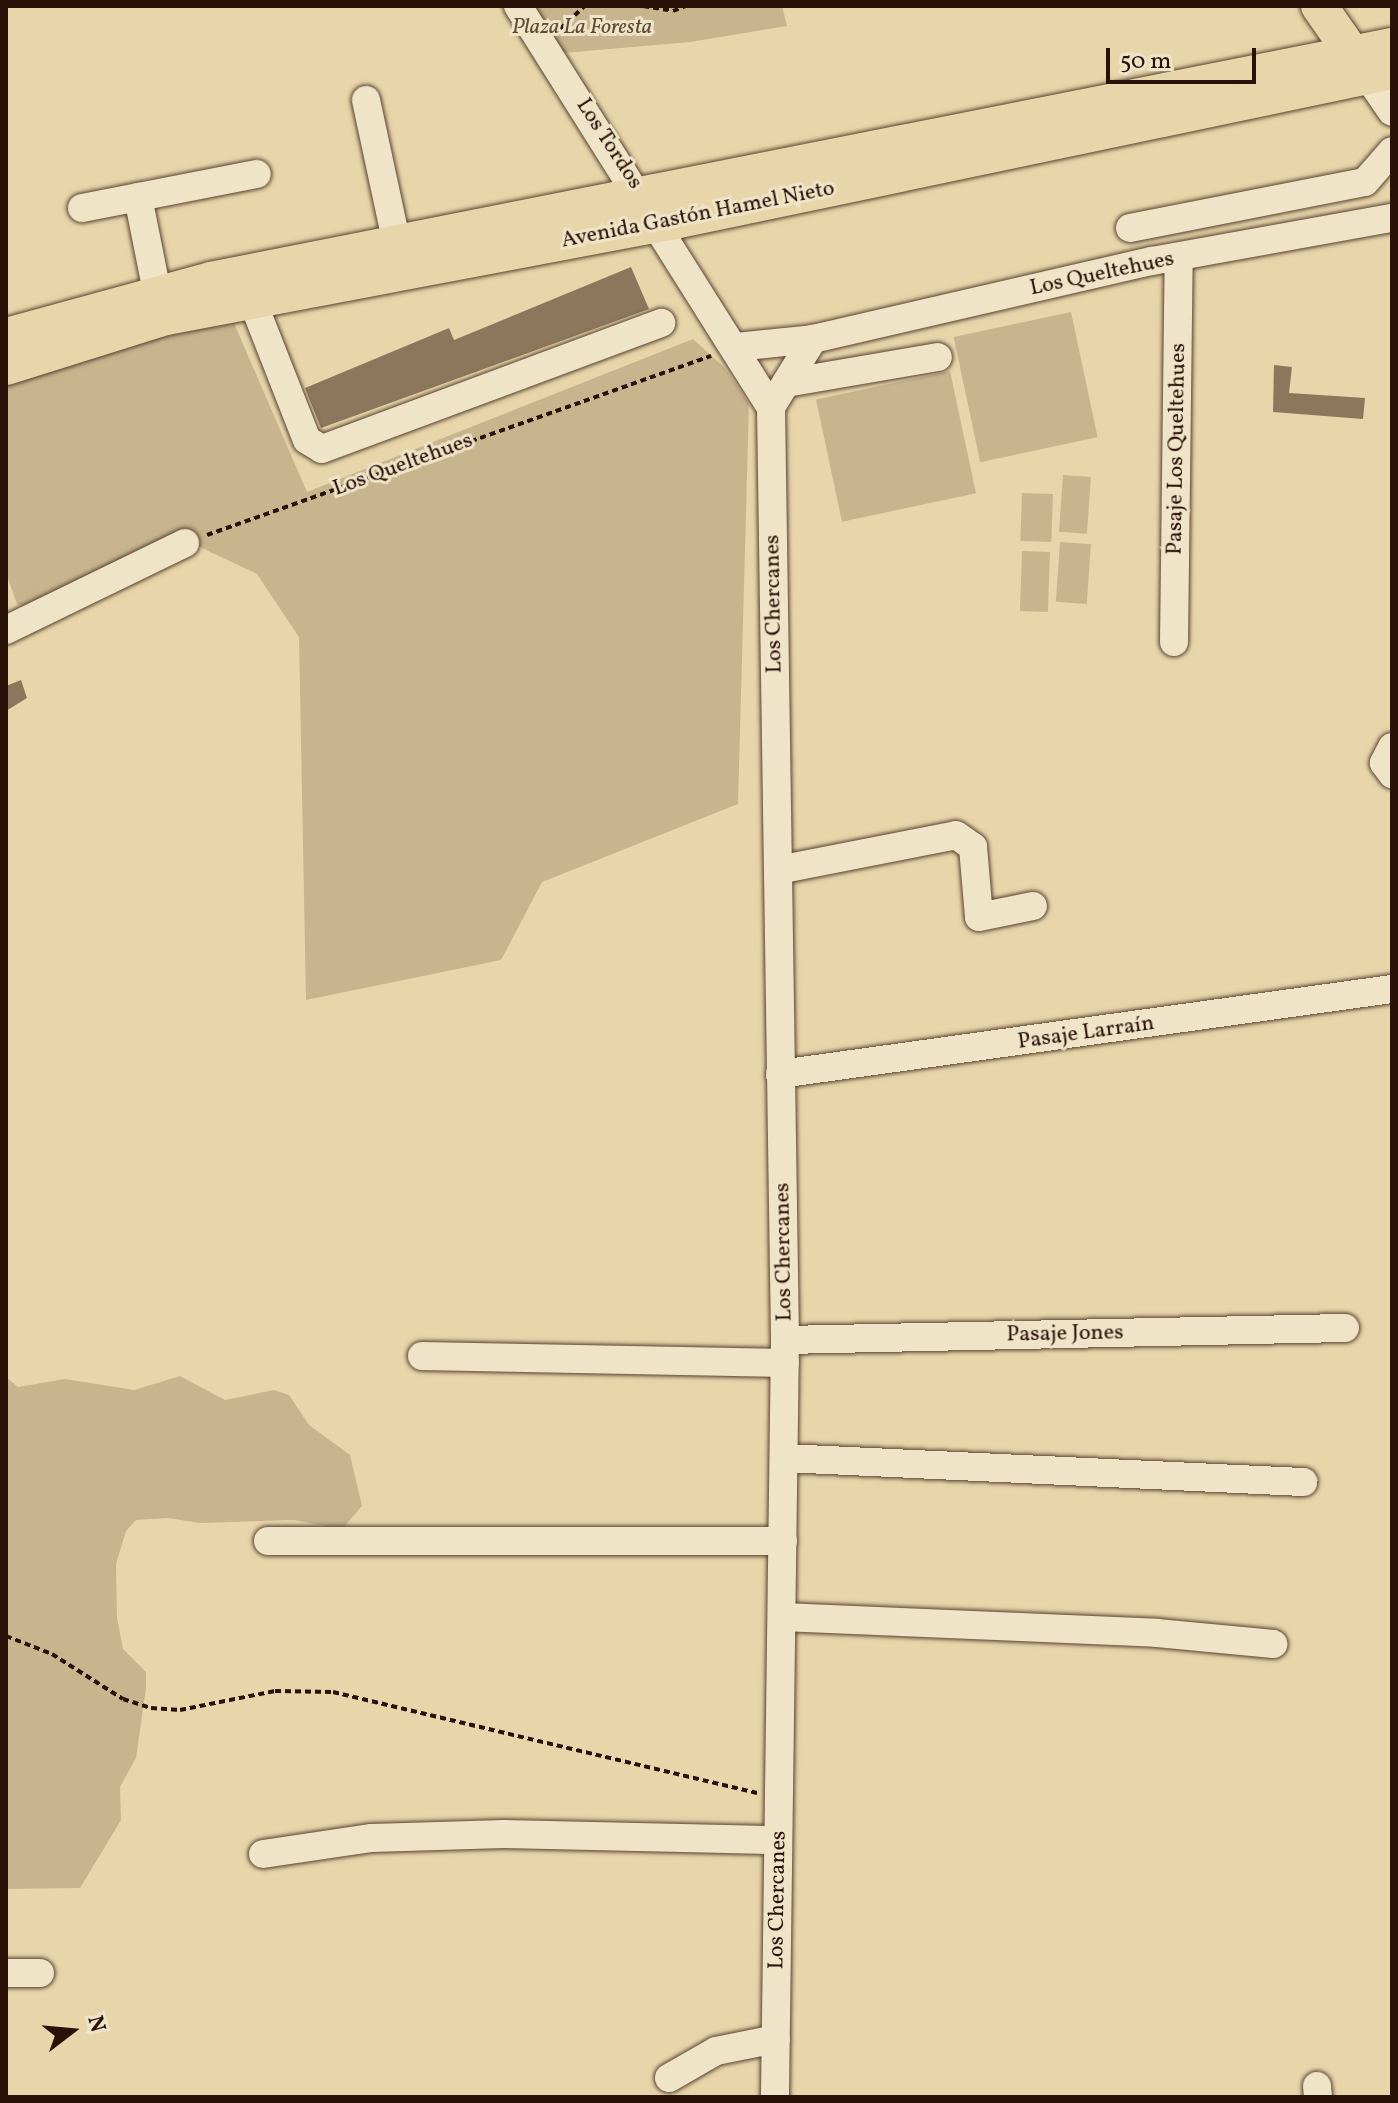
<!DOCTYPE html>
<html>
<head>
<meta charset="utf-8">
<style>
  body { margin:0 }
  #map { position:relative; width:1398px; height:2103px; overflow:hidden; background:#e8d6aa; font-family:Vollkorn,serif }
  div>[style] { position:absolute }
  .green>* { inset:0; background:#c8b58e; transform-origin:0 0 }
  .building>* { inset:0; background:#8c775c }
  .path>* { height:4px; margin-top:-2px; transform-origin:0; background:repeating-linear-gradient(90deg,#291107 0 6px,transparent 0 10px) }
  .roads { filter:drop-shadow(0 0 2px #594230) drop-shadow(0 0 2px #594230) }
  .minor>* { height:28px; margin:-14px; padding:0 14px; transform-origin:14px; border-radius:14px; background:#f0e4c8 }
  .major>* { height:36px; margin:-18px; padding:0 18px; transform-origin:18px; border-radius:18px; background:#e8d6aa }
  span { translate:-50% -50%; white-space:nowrap; text-align:center; line-height:1.15; -webkit-text-stroke:6px #f0e4c8; paint-order:stroke }
  .park-label { font-size:22px; color:#614a36; font-style:italic }
  .street-label { font-size:22px; color:#291107 }
  .frame { position:absolute; inset:0; border:8px solid #291107; pointer-events:none }
  .north { position:absolute; left:32px; top:1991px; width:80px; height:80px; -webkit-text-stroke:6px #f0e4c8; paint-order:stroke; rotate:74deg; font-size:22px; font-weight:700; line-height:32px; text-align:center; color:#291107 }
  .north::after { content:''; display:block; margin:auto; width:28px; height:36px; background:#291107; clip-path:polygon(50% 0,100% 100%,50% 72%,0 100%) }
  .scale { position:absolute; left:1106px; top:48px; width:150px; height:36px; box-sizing:border-box; border:4px solid #291107; border-top:0; padding-left:10px; font-size:24px; line-height:28px; white-space:nowrap; color:#291107; -webkit-text-stroke:6px #f0e4c8; paint-order:stroke }
</style>
</head>
<body>
<div id="map">
  <div class="green">
    <div style="clip-path:polygon(535px 6px,782px 6px,787px 26px,690px 42px,563px 53px)"></div>
    <div style="left:1071px;top:312px;width:128px;height:120px;rotate:78deg"></div>
    <div style="clip-path:polygon(234px 323px,307px 492px,693px 339px,725px 368px,749px 404px,738px 804px,542px 882px,501px 960px,306px 1000px,299px 637px,257px 574px,183px 539px,28px 609px,17px 604px,6px 573px,6px 385px,101px 349px)"></div>
    <div style="left:950px;top:371px;width:125px;height:137px;rotate:78deg"></div>
    <div style="left:1063px;top:475px;width:28px;height:57px;rotate:4deg"></div>
    <div style="left:1022px;top:493px;width:31px;height:48px;rotate:2deg"></div>
    <div style="left:1060px;top:542px;width:31px;height:60px;rotate:4deg"></div>
    <div style="left:1022px;top:551px;width:28px;height:60px;rotate:2deg"></div>
    <div style="clip-path:polygon(180px 1376px,225px 1400px,274px 1390px,289px 1395px,309px 1425px,350px 1455px,362px 1506px,342px 1529px,294px 1520px,200px 1523px,168px 1518px,136px 1520px,126px 1531px,116px 1564px,117px 1618px,123px 1649px,146px 1672px,146px 1688px,136px 1758px,120px 1787px,121px 1820px,80px 1888px,6px 1889px,6px 1377px,18px 1387px,65px 1379px,134px 1390px)"></div>
  </div>
  <div class="building">
    <div style="clip-path:polygon(631px 267px,649px 309px,321px 428px,305px 388px,449px 328px,454px 340px)"></div>
    <div style="clip-path:polygon(1274px 365px,1292px 367px,1289px 393px,1365px 398px,1363px 419px,1273px 412px)"></div>
    <div style="clip-path:polygon(21px 680px,27px 698px,6px 711px,6px 686px)"></div>
  </div>
  <div class="path">
    <div style="left:643px;top:6px;width:30px;rotate:9deg"></div>
    <div style="left:673px;top:11px;width:14px;rotate:-21deg"></div>
    <div style="left:560px;top:29px;width:34px;rotate:-43deg"></div>
    <div style="left:207px;top:535px;width:535px;rotate:-19.55deg"></div>
    <div style="left:6px;top:1636px;width:49px;rotate:21.4deg"></div>
    <div style="left:52px;top:1654px;width:84px;rotate:32.4deg"></div>
    <div style="left:123px;top:1699px;width:29px;rotate:18deg"></div>
    <div style="left:151px;top:1708px;width:29px;rotate:4deg"></div>
    <div style="left:180px;top:1710px;width:97px;rotate:-11.3deg"></div>
    <div style="left:275px;top:1691px;width:58px;rotate:1deg"></div>
    <div style="left:333px;top:1692px;width:436px;rotate:13.4deg"></div>
  </div>
  <div class="roads">
    <div class="minor">
      <div style="left:518px;top:6px;width:474px;rotate:57.8deg"></div>
      <div style="left:1368px;top:77px;width:42px;rotate:55.6deg"></div>
      <div style="left:366px;top:100px;width:147px;rotate:77.9deg"></div>
      <div style="left:138px;top:197px;width:97px;rotate:78.7deg"></div>
      <div style="left:82px;top:208px;width:178px;rotate:-11deg"></div>
      <div style="left:1130px;top:228px;width:239px;rotate:-11.1deg"></div>
      <div style="left:1365px;top:182px;width:41px;rotate:-48.9deg"></div>
      <div style="left:252px;top:300px;width:150px;rotate:68.6deg"></div>
      <div style="left:307px;top:440px;width:17px;rotate:31deg"></div>
      <div style="left:322px;top:449px;width:362px;rotate:-20.4deg"></div>
      <div style="left:736px;top:347px;width:77px;rotate:-5.9deg"></div>
      <div style="left:786px;top:383px;width:154px;rotate:-9.7deg"></div>
      <div style="left:771px;top:407px;width:933px;rotate:89.14deg"></div>
      <div style="left:785px;top:1340px;width:757px;rotate:90.76deg"></div>
      <div style="left:771px;top:407px;width:80px;rotate:-58.3deg"></div>
      <div style="left:813px;top:339px;width:348px;rotate:-13deg"></div>
      <div style="left:1152px;top:261px;width:244px;rotate:-10.2deg"></div>
      <div style="left:6px;top:630px;width:199px;rotate:-25.9deg"></div>
      <div style="left:1174px;top:642px;width:385px;rotate:-89.3deg"></div>
      <div style="left:1392px;top:747px;width:18px;rotate:117deg"></div>
      <div style="left:1384px;top:763px;width:14px;rotate:54deg"></div>
      <div style="left:778px;top:870px;width:181px;rotate:-11.1deg"></div>
      <div style="left:956px;top:835px;width:21px;rotate:35deg"></div>
      <div style="left:973px;top:847px;width:70px;rotate:85.1deg"></div>
      <div style="left:979px;top:917px;width:55px;rotate:-11.5deg"></div>
      <div style="left:780px;top:1074px;width:618px;rotate:-7.91deg"></div>
      <div style="left:785px;top:1340px;width:560px;rotate:-1.23deg"></div>
      <div style="left:422px;top:1356px;width:363px;rotate:1.1deg"></div>
      <div style="left:784px;top:1458px;width:520px;rotate:2.65deg"></div>
      <div style="left:268px;top:1541px;width:515px"></div>
      <div style="left:782px;top:1617px;width:375px;rotate:2.4deg"></div>
      <div style="left:1157px;top:1633px;width:117px;rotate:5.4deg"></div>
      <div style="left:263px;top:1854px;width:110px;rotate:-8.4deg"></div>
      <div style="left:372px;top:1838px;width:132px;rotate:-1.7deg"></div>
      <div style="left:504px;top:1834px;width:274px;rotate:1.3deg"></div>
      <div style="left:6px;top:1973px;width:34px"></div>
      <div style="left:669px;top:2078px;width:54px;rotate:-29.9deg"></div>
      <div style="left:716px;top:2051px;width:61px;rotate:-11.3deg"></div>
      <div style="left:1317px;top:2086px;width:11px;rotate:85deg"></div>
    </div>
    <div class="major">
      <div style="left:1319px;top:6px;width:80px;rotate:55.1deg"></div>
      <div style="left:6px;top:336px;width:213px;rotate:-15.3deg"></div>
      <div style="left:211px;top:280px;width:1204px;rotate:-11.21deg"></div>
      <div style="left:6px;top:367px;width:168px;rotate:-17.4deg"></div>
      <div style="left:166px;top:317px;width:518px;rotate:-10.68deg"></div>
      <div style="left:675px;top:221px;width:733px;rotate:-11.82deg"></div>
    </div>
  </div>
  <div class="park-label">
    <span style="left:582px;top:28px">Plaza La Foresta</span>
  </div>
  <div class="street-label">
    <span style="left:609px;top:144px;rotate:57deg">Los Tordos</span>
    <span style="left:698px;top:215px;rotate:-11deg">Avenida Gastón Hamel Nieto</span>
    <span style="left:1102px;top:274px;rotate:-12deg">Los Queltehues</span>
    <span style="left:1177px;top:449px;rotate:-89deg">Pasaje Los Queltehues</span>
    <span style="left:403px;top:465px;rotate:-20deg">Los Queltehues</span>
    <span style="left:774px;top:604px;rotate:-91deg">Los Chercanes</span>
    <span style="left:1086px;top:1033px;rotate:-8deg">Pasaje Larraín</span>
    <span style="left:784px;top:1252px;rotate:-91deg">Los Chercanes</span>
    <span style="left:1065px;top:1334px;rotate:-1deg">Pasaje Jones</span>
    <span style="left:778px;top:1900px;rotate:-89deg">Los Chercanes</span>
  </div>
  <div class="frame"></div>
  <div class="north">N</div>
  <div class="scale">50 m</div>
</div>
</body>
</html>
